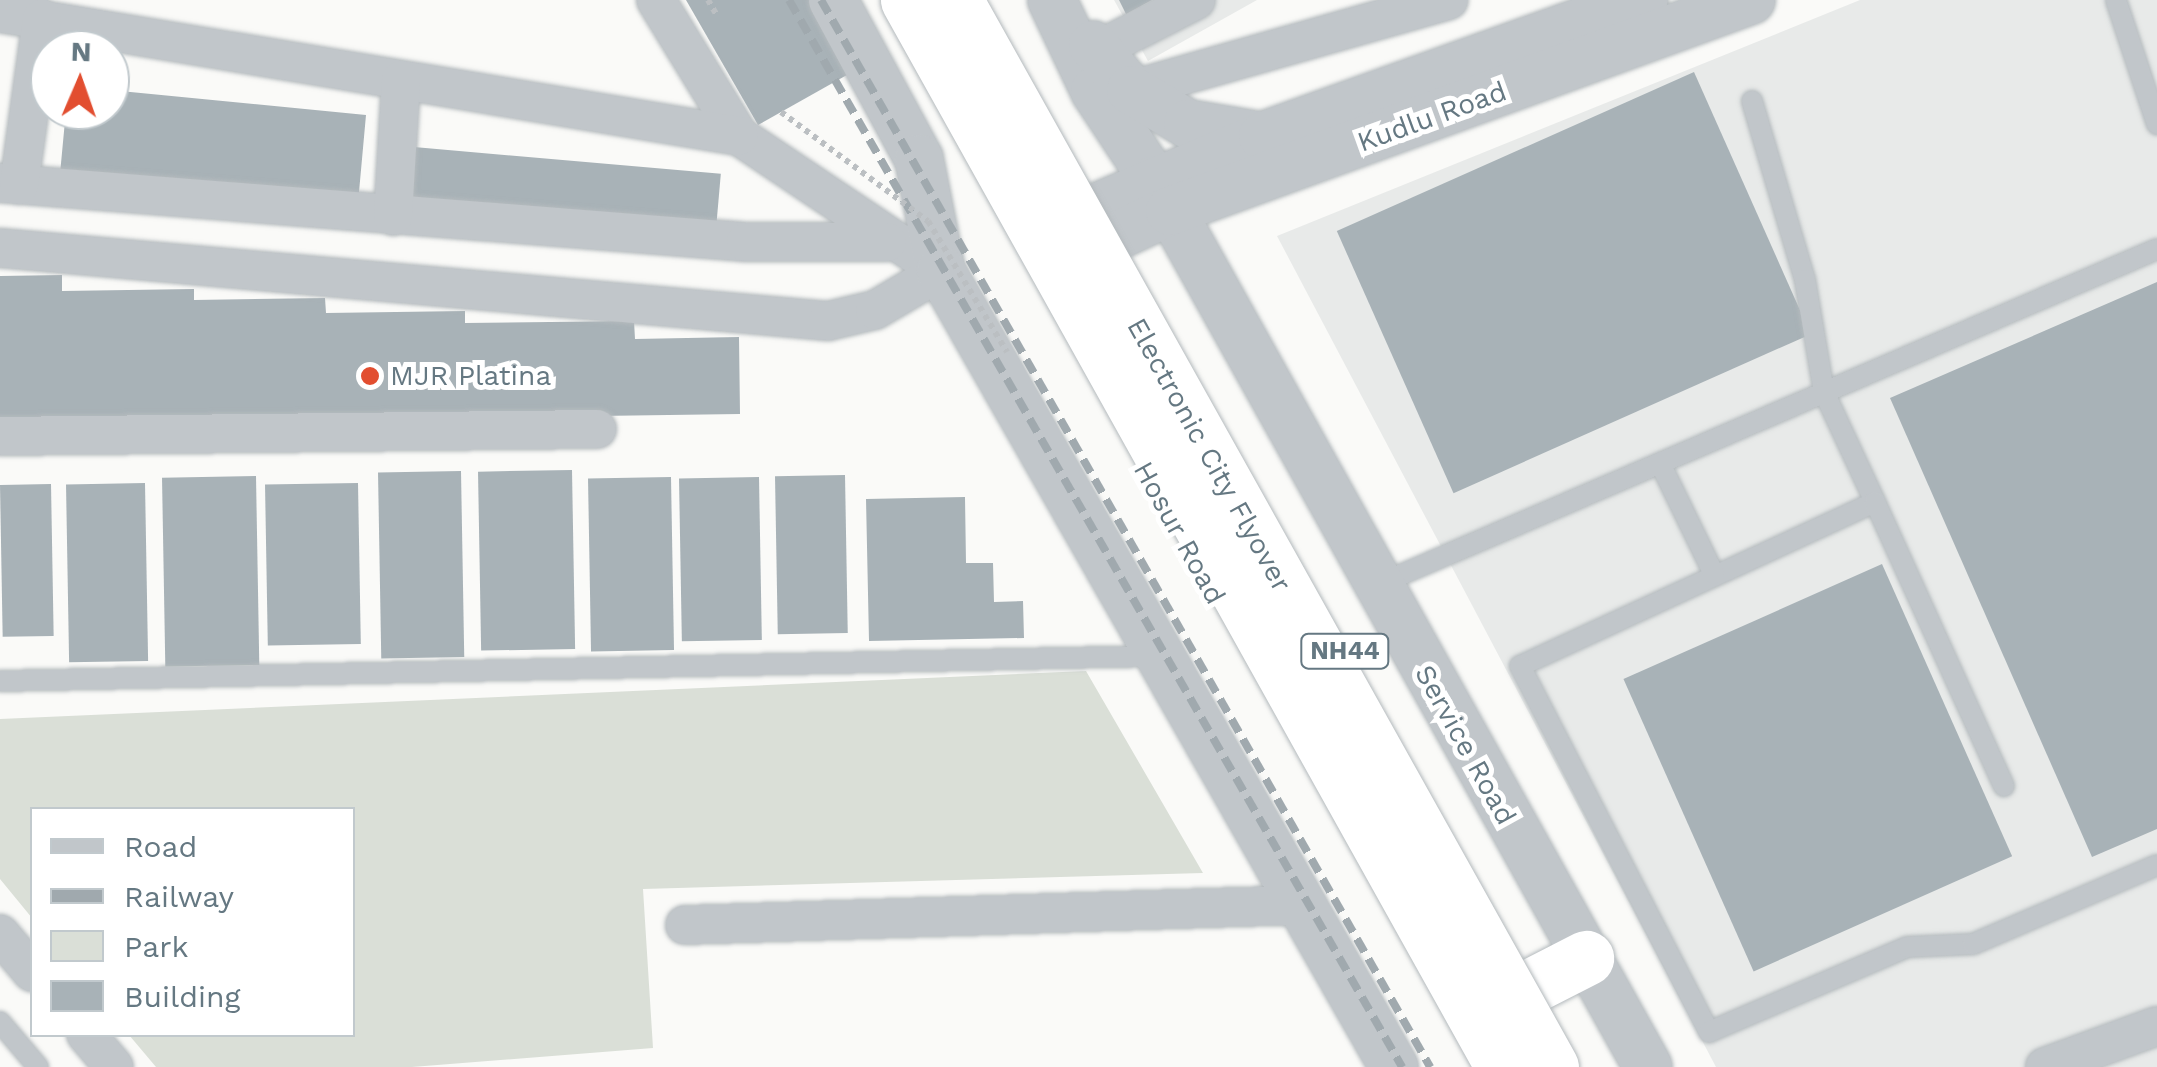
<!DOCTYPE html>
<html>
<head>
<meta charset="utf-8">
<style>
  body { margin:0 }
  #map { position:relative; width:2157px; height:1067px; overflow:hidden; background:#fafaf8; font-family:"Work Sans",sans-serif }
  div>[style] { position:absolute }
  .built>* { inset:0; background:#e8eae9 }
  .green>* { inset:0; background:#dadfd7 }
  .building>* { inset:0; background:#a8b2b7; transform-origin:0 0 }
  .path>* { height:6px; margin-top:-3px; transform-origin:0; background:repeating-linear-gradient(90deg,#bbbfc2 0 5px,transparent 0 10px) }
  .roads { filter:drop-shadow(0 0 2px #b4babd) drop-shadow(0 0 2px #b4babd) }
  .service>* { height:20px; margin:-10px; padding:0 10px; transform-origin:10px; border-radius:10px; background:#c1c6ca }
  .minor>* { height:38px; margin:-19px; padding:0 19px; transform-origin:19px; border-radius:19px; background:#c1c6ca }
  .tertiary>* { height:48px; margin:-24px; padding:0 24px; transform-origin:24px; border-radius:24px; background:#c1c6ca }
  .trunk>* { height:55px; margin:-27.5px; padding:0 27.5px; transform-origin:27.5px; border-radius:27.5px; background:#fff }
  .rail>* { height:8px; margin-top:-4px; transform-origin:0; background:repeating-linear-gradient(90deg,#a0a9ae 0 15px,transparent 0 23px) }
  .path-bridge>* { height:6px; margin-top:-3px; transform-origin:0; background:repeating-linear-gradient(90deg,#bbbfc2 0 5px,transparent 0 10px) }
  .bridges { filter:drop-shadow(0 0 2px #b4babd) drop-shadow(0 0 2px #b4babd) }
  .motorway-bridge>* { height:55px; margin:-27.5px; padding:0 27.5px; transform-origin:27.5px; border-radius:27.5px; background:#fff }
  .dots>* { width:28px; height:28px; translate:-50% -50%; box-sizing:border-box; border:5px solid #fff; border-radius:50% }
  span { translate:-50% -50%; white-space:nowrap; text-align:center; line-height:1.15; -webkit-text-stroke:10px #fff; paint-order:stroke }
  .shield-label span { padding:2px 8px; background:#fff; border:2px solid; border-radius:8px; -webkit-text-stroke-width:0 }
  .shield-label { font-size:25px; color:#657882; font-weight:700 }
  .street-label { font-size:28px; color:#657882 }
  .poi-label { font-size:28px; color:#657882 }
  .left { translate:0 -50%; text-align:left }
  .legend { position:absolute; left:30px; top:807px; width:325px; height:230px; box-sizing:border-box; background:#fff; border:2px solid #c1c9cd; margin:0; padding:12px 18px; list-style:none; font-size:30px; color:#657882 }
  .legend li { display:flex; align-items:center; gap:20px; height:50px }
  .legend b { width:50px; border:2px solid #c1c9cd }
  .north { position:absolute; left:30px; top:30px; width:100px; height:100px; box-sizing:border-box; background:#fff; border:2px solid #c1c9cd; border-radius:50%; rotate:2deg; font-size:28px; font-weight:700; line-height:40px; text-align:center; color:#657882 }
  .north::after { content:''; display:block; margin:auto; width:35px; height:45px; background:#e24e30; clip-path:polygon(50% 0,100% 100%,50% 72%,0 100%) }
</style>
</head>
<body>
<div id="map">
  <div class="built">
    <div style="clip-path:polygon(1114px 0,1257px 0,1148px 61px)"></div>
    <div style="clip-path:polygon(1860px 0,2157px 0,2157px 1067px,1716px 1067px,1277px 236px)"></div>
  </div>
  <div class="green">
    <div style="clip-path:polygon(1086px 671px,1203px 873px,643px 889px,653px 1048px,412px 1067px,156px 1067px,129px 1035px,352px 1034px,352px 810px,32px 810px,32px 918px,0 879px,0 719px)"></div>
  </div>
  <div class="building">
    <div style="clip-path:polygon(686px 0,856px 0,886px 53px,758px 125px)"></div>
    <div style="clip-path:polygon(1119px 0,1152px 0,1126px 14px)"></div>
    <div style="left:1694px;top:72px;width:287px;height:391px;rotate:66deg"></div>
    <div style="clip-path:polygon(110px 90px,366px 115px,358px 203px,60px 174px,66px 110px,110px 110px)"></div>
    <div style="left:414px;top:147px;width:308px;height:62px;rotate:5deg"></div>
    <div style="clip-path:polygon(62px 275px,62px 291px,194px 289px,194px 300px,325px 298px,326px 313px,465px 311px,465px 323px,634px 321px,635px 339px,739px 337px,740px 414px,0 424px,0 276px)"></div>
    <div style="clip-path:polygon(2157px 282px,2157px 829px,2092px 857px,1890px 398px)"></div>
    <div style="left:572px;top:470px;width:179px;height:94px;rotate:89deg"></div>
    <div style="left:461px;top:471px;width:186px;height:83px;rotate:89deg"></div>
    <div style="left:845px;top:475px;width:158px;height:70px;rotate:89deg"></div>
    <div style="left:256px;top:476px;width:189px;height:94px;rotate:89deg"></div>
    <div style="left:671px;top:477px;width:173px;height:83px;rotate:89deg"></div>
    <div style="left:759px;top:477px;width:163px;height:80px;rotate:89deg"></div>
    <div style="left:145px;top:483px;width:178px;height:79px;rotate:89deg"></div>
    <div style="left:358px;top:483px;width:161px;height:93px;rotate:89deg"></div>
    <div style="left:51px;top:484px;width:152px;height:51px;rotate:89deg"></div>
    <div style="clip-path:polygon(965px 497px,966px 563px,993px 563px,994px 602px,1023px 601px,1024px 638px,869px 641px,866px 499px)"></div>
    <div style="left:1882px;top:564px;width:320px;height:283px;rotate:66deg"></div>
  </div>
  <div class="path">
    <div style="left:708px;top:0;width:16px;rotate:60deg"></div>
  </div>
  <div class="roads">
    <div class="service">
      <div style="left:2116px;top:0;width:131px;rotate:71.7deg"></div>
      <div style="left:1752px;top:101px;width:187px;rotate:73.5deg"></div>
      <div style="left:1805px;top:280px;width:114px;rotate:80.4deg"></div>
      <div style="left:1824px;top:392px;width:121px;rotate:65.1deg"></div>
      <div style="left:1875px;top:502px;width:391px;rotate:155.2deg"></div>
      <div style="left:1520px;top:666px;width:412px;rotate:62.7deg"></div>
      <div style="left:1709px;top:1032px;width:215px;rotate:-23.2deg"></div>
      <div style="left:1907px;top:947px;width:66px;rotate:-2.6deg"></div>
      <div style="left:1973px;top:944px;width:200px;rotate:-23.2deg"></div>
      <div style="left:1660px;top:463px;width:123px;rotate:64.1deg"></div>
      <div style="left:1875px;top:502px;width:312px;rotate:65.6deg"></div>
      <div style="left:1377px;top:585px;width:849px;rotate:-23.3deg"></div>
      <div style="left:0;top:681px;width:1158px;rotate:-1.24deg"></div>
      <div style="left:0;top:1022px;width:59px;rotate:49.8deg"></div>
    </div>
    <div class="minor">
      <div style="left:656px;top:0;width:159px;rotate:58.6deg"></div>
      <div style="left:739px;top:136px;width:243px;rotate:33.8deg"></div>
      <div style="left:0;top:13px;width:749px;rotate:9.45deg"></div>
      <div style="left:1096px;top:51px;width:112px;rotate:-27deg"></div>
      <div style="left:1131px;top:90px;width:330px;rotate:-15.8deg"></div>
      <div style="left:0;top:183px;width:748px;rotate:4.52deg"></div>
      <div style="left:746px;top:242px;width:141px"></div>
      <div style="left:19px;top:185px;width:168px;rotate:-82.1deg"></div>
      <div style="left:393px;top:216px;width:136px;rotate:-86.6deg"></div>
      <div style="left:0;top:248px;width:831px;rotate:5.04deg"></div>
      <div style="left:828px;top:321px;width:48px;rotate:-13.2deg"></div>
      <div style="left:875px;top:310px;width:77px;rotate:-30.6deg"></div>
      <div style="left:0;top:436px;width:597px;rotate:-0.67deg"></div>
      <div style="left:685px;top:925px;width:615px;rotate:-1.86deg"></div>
      <div style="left:0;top:934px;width:50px;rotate:49.9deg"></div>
      <div style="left:86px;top:1034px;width:43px;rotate:49.7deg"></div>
      <div style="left:2045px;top:1067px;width:119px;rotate:-20.1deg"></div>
    </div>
    <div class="tertiary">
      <div style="left:833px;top:0;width:181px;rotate:61.6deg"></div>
      <div style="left:919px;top:159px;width:114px;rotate:78.9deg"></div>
      <div style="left:941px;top:271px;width:916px;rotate:60.36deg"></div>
      <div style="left:1052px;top:0;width:101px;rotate:64.7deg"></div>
      <div style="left:1095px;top:91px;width:107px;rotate:56.5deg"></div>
      <div style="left:1154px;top:180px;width:1015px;rotate:60.89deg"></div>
      <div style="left:1093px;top:45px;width:59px;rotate:49.8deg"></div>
      <div style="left:1131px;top:90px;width:66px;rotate:30.8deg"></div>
      <div style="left:1188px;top:124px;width:72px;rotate:9.6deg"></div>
      <div style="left:1044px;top:230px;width:238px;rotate:-23.2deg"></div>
      <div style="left:1263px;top:136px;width:404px;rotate:-19.7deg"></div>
      <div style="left:1061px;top:262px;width:120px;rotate:-25.1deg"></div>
      <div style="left:1170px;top:211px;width:618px;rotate:-19.96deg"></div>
    </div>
    <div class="trunk">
      <div style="left:1531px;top:986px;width:62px;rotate:-27deg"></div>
    </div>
  </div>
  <div class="rail">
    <div style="left:789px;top:0;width:1231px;rotate:60.12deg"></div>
    <div style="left:821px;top:0;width:1229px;rotate:60.28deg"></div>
  </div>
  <div class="path-bridge">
    <div style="left:781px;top:112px;width:183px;rotate:36.6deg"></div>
    <div style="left:928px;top:221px;width:153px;rotate:58.9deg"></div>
  </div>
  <div class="bridges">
    <div class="motorway-bridge">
      <div style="left:908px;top:0;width:1222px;rotate:60.85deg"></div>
      <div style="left:955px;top:0;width:1222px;rotate:60.81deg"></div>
    </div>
  </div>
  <div class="dots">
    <div style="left:370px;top:376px;background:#e24e30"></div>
  </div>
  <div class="shield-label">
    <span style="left:1345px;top:651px">NH44</span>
  </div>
  <div class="street-label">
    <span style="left:1432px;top:117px;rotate:-20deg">Kudlu Road</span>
    <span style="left:1209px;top:455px;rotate:61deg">Electronic City Flyover</span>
    <span style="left:1179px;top:533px;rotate:61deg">Hosur Road</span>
    <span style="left:1465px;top:745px;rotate:61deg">Service Road</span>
  </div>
  <div class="poi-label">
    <span class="left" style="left:390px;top:376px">MJR Platina</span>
  </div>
  <ul class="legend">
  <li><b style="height:12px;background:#c1c6ca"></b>Road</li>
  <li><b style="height:12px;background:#a0a9ae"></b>Railway</li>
  <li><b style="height:28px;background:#dadfd7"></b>Park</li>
  <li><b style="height:28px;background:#a8b2b7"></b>Building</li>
  </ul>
  <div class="north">N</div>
</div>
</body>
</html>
